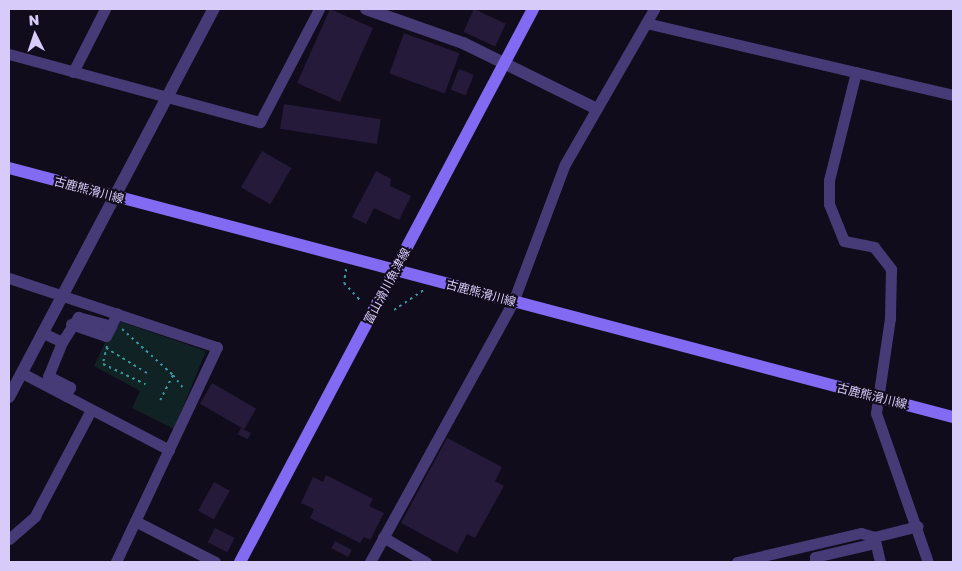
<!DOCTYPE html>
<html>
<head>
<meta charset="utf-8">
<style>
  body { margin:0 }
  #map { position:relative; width:962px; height:571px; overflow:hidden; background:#110c1b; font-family:"Golos Text","Noto Sans JP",sans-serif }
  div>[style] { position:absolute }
  .green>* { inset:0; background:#102224 }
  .building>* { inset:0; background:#251a3a; transform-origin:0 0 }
  .path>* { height:2px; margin-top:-1px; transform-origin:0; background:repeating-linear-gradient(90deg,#3799a2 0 2.5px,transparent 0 6.5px) }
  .minor>* { height:11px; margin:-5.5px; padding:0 5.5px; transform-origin:5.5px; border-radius:5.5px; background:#463b76 }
  .tertiary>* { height:12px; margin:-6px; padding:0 6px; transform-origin:6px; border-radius:6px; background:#463b76 }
  .secondary>* { height:12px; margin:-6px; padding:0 6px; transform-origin:6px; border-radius:6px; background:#826af2 }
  span { translate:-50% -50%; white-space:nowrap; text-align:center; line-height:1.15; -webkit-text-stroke:4px #110c1b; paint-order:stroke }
  .street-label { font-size:12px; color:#d7cbfa }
  .frame { position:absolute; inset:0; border:10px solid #d7cbfa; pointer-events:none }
  .north { position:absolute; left:10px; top:10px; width:50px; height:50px; -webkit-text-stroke:4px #110c1b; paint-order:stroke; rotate:356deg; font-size:14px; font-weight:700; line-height:20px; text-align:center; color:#d7cbfa }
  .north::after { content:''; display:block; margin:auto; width:18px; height:22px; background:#d7cbfa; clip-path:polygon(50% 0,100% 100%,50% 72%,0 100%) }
</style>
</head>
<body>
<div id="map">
  <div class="green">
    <div style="clip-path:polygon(116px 320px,206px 351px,174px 429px,132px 408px,140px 391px,94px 366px)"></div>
  </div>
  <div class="building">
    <div style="left:330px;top:9px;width:47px;height:81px;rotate:24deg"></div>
    <div style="left:474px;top:9px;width:35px;height:25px;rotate:25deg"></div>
    <div style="left:404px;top:33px;width:59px;height:43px;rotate:20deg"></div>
    <div style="left:459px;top:69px;width:16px;height:22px;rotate:22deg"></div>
    <div style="left:284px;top:104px;width:98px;height:25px;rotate:9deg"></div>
    <div style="left:262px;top:151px;width:34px;height:42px;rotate:30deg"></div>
    <div style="clip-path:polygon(376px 171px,391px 179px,390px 186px,411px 196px,399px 220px,374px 208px,366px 224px,352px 217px)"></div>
    <div style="left:212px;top:383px;width:51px;height:24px;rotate:30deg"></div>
    <div style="left:241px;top:428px;width:11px;height:7px;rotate:27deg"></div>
    <div style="clip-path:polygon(447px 438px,502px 467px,495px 481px,504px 486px,475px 538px,467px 534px,457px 553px,401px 523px)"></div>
    <div style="clip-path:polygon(326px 475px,373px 499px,369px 506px,384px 513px,370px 540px,364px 537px,360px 543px,310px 518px,314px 509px,301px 503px,313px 477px,323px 482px)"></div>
    <div style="left:214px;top:482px;width:18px;height:33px;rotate:29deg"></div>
    <div style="left:215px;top:528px;width:22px;height:16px;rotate:27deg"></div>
    <div style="left:335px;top:541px;width:19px;height:8px;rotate:28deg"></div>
  </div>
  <div class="path">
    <div style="left:346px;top:269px;width:14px;rotate:98deg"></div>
    <div style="left:344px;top:283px;width:25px;rotate:47deg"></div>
    <div style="left:394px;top:310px;width:36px;rotate:-34deg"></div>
    <div style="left:122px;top:329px;width:69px;rotate:42deg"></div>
    <div style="left:173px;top:375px;width:28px;rotate:117deg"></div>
    <div style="left:107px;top:346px;width:18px;rotate:103deg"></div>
    <div style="left:103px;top:364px;width:47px;rotate:25.5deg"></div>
    <div style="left:106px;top:348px;width:48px;rotate:31.4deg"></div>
    <div style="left:173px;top:375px;width:18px;rotate:52deg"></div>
  </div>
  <div class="minor">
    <div style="left:646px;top:23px;width:315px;rotate:13.2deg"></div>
    <div style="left:9px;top:54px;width:260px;rotate:15.2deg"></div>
    <div style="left:260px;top:122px;width:127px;rotate:-62.4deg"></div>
    <div style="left:73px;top:72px;width:71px;rotate:-63.1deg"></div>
    <div style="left:856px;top:72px;width:111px;rotate:104deg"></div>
    <div style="left:829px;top:180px;width:24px;rotate:90deg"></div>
    <div style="left:829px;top:204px;width:40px;rotate:68deg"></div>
    <div style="left:844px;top:241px;width:31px;rotate:11deg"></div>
    <div style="left:874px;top:247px;width:28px;rotate:52deg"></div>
    <div style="left:891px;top:269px;width:49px;rotate:91.2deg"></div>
    <div style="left:890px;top:318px;width:96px;rotate:98.4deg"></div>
    <div style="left:876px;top:413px;width:158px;rotate:70.8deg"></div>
    <div style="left:9px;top:278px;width:219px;rotate:18.4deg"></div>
    <div style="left:217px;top:347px;width:238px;rotate:115.2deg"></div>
    <div style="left:71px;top:324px;width:37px;rotate:19deg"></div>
    <div style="left:106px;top:336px;width:11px;rotate:-63deg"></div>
    <div style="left:43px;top:333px;width:21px;rotate:25deg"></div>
    <div style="left:62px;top:342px;width:37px;rotate:112deg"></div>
    <div style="left:48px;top:376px;width:25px;rotate:27deg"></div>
    <div style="left:70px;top:387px;width:10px;rotate:114deg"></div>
    <div style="left:62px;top:342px;width:30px;rotate:-57deg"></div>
    <div style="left:78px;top:317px;width:34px;rotate:15deg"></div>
    <div style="left:111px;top:326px;width:14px;rotate:-65deg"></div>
    <div style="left:22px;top:373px;width:166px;rotate:27.6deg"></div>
    <div style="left:135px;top:521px;width:90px;rotate:27.1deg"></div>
    <div style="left:383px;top:537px;width:50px;rotate:30.2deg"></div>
    <div style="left:9px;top:539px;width:35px;rotate:-41deg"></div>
    <div style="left:35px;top:516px;width:120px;rotate:-62.2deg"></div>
    <div style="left:370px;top:562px;width:297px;rotate:-61.2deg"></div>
    <div style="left:513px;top:302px;width:147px;rotate:-69.4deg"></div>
    <div style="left:565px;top:164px;width:179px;rotate:-60.1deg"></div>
    <div style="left:737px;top:562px;width:127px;rotate:-13.2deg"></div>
    <div style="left:861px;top:533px;width:14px;rotate:17deg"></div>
    <div style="left:815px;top:562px;width:5px;rotate:-90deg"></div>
    <div style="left:815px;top:557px;width:62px;rotate:-13.1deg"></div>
    <div style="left:880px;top:562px;width:26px;rotate:-103deg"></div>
    <div style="left:874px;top:537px;width:45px;rotate:-14deg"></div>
  </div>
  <div class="tertiary">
    <div style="left:366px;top:9px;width:103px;rotate:19.3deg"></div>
    <div style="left:463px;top:43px;width:149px;rotate:26.2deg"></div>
    <div style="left:9px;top:397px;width:439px;rotate:-62.2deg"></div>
  </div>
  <div class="secondary">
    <div style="left:9px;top:168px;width:976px;rotate:14.78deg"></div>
    <div style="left:240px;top:562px;width:626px;rotate:-62.08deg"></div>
  </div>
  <div class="street-label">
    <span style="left:89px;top:190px;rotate:15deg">古鹿熊滑川線</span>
    <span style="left:387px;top:286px;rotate:-62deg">富山滑川魚津線</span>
    <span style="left:481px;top:293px;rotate:15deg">古鹿熊滑川線</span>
    <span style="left:872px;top:396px;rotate:14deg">古鹿熊滑川線</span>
  </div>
  <div class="frame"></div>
  <div class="north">N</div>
</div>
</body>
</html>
